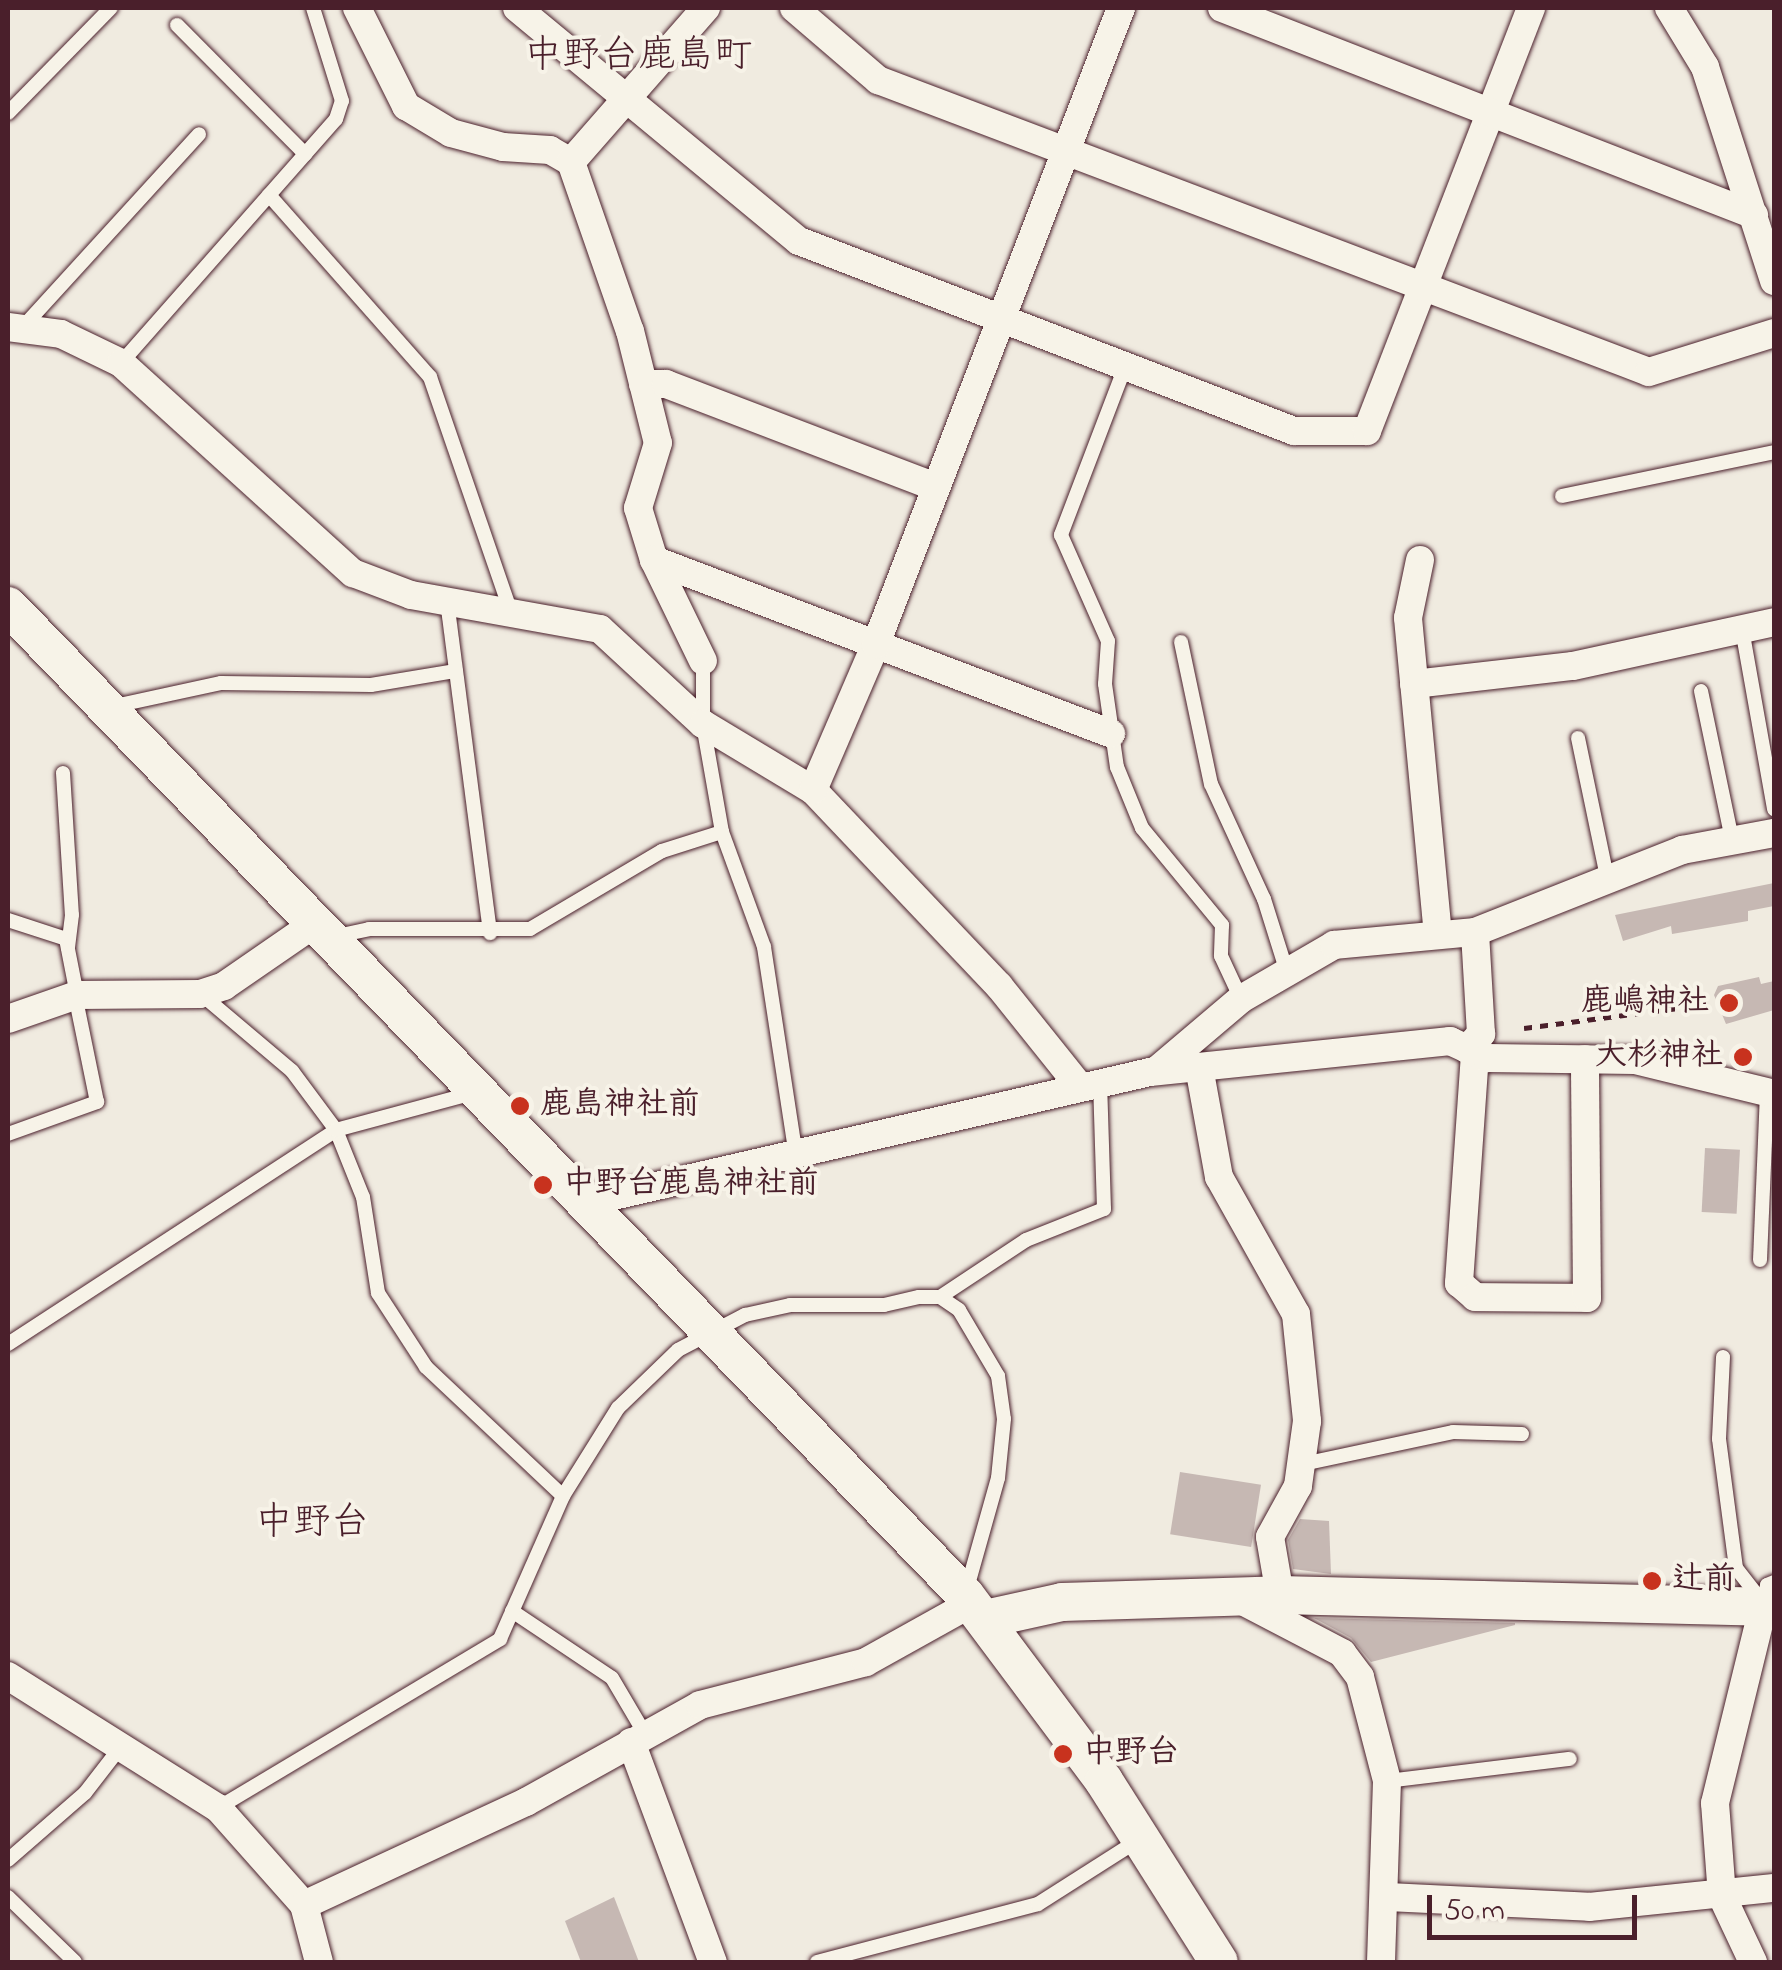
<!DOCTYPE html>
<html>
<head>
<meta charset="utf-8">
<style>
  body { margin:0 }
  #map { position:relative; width:1782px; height:1970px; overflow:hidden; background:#f0ebe0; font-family:"Indie Flower","Klee One",sans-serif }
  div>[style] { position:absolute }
  .building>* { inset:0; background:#c6b8b3; transform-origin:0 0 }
  .path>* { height:5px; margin-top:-2.5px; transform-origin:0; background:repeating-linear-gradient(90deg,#4a1f2b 0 8px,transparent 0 16px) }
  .roads { filter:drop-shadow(0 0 2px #4a1f2b) drop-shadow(0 0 2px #4a1f2b) }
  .lane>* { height:14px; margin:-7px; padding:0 7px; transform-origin:7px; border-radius:7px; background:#f7f3e8 }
  .street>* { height:28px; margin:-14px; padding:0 14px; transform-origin:14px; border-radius:14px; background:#f7f3e8 }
  .secondary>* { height:38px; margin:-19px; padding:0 19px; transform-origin:19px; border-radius:19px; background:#f7f3e8 }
  .dots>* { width:28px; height:28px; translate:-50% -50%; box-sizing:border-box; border:5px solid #f7f3e8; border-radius:50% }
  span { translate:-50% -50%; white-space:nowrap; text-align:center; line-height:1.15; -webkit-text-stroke:8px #f7f3e8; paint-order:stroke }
  .poi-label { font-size:32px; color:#4a1f2b; font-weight:700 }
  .right { translate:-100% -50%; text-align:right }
  .left { translate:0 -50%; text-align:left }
  .quarter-label { font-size:38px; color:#4a1f2b }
  .frame { position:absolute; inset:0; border:10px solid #4a1f2b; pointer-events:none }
  .scale { position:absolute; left:1427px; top:1895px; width:210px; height:45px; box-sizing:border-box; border:5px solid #4a1f2b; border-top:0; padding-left:12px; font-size:30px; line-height:35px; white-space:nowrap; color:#4a1f2b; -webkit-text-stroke:8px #f7f3e8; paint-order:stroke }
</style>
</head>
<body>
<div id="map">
  <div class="building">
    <div style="clip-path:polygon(1774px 883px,1774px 906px,1748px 911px,1748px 921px,1672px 934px,1671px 926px,1623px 941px,1615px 915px)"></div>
    <div style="clip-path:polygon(1759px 977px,1761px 984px,1774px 981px,1774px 1010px,1726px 1024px,1714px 995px,1718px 986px)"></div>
    <div style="left:1705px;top:1148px;width:35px;height:64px;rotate:3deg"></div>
    <div style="left:1180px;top:1472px;width:82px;height:63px;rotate:9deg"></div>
    <div style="clip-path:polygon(1300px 1519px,1329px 1521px,1331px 1574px,1293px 1569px,1288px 1540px)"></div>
    <div style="clip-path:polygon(1314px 1618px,1515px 1623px,1515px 1625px,1371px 1662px,1351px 1638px)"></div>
    <div style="clip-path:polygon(614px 1897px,639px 1962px,581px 1962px,565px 1921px)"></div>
  </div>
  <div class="path">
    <div style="left:1524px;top:1028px;width:187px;rotate:-7.4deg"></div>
  </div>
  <div class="roads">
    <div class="lane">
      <div style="left:177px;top:25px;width:182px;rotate:45.2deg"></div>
      <div style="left:8px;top:113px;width:147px;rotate:-45.6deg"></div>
      <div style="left:269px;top:195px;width:243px;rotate:48.5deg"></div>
      <div style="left:430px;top:377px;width:249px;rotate:71deg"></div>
      <div style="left:23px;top:327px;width:261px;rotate:-47.6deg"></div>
      <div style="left:121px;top:363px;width:325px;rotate:-48.6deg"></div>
      <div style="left:336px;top:119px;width:19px;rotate:-72deg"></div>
      <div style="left:342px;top:101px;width:97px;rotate:-107.3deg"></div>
      <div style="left:1125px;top:367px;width:180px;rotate:110.9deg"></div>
      <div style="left:1061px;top:535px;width:116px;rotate:66.1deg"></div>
      <div style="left:1108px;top:641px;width:43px;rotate:94deg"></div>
      <div style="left:1105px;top:684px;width:84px;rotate:81.8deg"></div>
      <div style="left:1117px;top:767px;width:66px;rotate:67.7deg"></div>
      <div style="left:1142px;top:828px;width:126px;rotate:50.5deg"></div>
      <div style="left:1222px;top:925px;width:31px;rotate:92deg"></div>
      <div style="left:1221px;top:956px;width:47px;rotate:65.1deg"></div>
      <div style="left:1562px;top:496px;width:217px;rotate:-11.7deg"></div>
      <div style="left:447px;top:601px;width:335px;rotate:82.6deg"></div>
      <div style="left:1742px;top:629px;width:183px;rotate:79.9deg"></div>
      <div style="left:1181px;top:642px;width:145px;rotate:78.1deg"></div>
      <div style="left:1211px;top:784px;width:127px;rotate:65.3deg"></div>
      <div style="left:1264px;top:899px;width:73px;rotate:72.6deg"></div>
      <div style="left:1701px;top:691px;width:152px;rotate:78.2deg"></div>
      <div style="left:110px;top:707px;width:114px;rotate:-12.2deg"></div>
      <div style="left:221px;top:683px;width:150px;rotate:0.8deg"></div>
      <div style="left:371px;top:685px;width:86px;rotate:-9.4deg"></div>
      <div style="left:1578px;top:738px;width:142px;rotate:78.2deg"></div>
      <div style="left:63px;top:773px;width:142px;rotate:86.4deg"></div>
      <div style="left:72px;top:915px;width:33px;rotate:97deg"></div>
      <div style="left:722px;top:832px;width:122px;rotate:69.9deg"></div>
      <div style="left:764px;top:947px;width:210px;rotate:81.3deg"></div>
      <div style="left:8px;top:920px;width:61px;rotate:18.1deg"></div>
      <div style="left:66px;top:939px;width:57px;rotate:78.9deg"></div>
      <div style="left:337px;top:936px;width:33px;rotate:-12deg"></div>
      <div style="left:369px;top:929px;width:161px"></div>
      <div style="left:530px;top:929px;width:153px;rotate:-30.6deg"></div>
      <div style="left:662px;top:851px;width:63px;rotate:-17.6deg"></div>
      <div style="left:722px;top:832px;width:110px;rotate:-100deg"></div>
      <div style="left:703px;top:724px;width:63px;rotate:-90deg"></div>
      <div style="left:201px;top:994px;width:119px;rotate:40.2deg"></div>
      <div style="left:292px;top:1071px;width:74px;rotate:53.3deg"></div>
      <div style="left:336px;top:1130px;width:72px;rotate:68.1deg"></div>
      <div style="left:363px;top:1197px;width:97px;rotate:81.1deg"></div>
      <div style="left:378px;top:1293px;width:88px;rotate:57deg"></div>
      <div style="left:426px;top:1367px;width:188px;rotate:43.3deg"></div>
      <div style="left:8px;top:1134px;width:95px;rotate:-19.8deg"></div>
      <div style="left:97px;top:1102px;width:109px;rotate:-101.6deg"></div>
      <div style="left:1760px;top:1260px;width:169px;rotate:-87.6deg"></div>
      <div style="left:940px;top:1297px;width:103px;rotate:-33.5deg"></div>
      <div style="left:1026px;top:1240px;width:84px;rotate:-21.7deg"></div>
      <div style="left:1104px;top:1209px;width:126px;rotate:-91.8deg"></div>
      <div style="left:8px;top:1344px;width:392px;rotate:-33.1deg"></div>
      <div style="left:336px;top:1130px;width:142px;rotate:-15.1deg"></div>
      <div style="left:1723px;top:1357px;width:82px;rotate:92.8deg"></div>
      <div style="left:1719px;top:1439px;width:130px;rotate:82.5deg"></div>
      <div style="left:1736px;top:1568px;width:39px;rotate:52deg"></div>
      <div style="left:1303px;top:1464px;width:153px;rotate:-12deg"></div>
      <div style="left:1453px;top:1432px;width:69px;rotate:1.7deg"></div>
      <div style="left:1764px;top:1604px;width:19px;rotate:-81deg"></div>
      <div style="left:1767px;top:1585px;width:8px;rotate:-23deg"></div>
      <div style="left:512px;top:1611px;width:120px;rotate:33.8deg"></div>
      <div style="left:612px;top:1678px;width:65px;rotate:59.5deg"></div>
      <div style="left:1387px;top:1781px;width:184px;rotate:-6.9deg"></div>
      <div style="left:218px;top:1808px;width:329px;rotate:-30.9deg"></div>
      <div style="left:500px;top:1639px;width:156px;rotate:-66.2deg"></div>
      <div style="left:563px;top:1496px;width:104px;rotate:-58deg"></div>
      <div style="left:618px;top:1408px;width:83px;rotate:-44deg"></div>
      <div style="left:678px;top:1350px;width:76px;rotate:-27.6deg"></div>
      <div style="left:745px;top:1315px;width:46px;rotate:-12.5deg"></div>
      <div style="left:790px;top:1305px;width:94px"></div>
      <div style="left:884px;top:1305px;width:36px;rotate:-13deg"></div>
      <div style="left:919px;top:1297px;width:21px"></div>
      <div style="left:940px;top:1297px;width:23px;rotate:34deg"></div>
      <div style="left:959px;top:1310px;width:77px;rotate:59.4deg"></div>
      <div style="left:998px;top:1376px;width:43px;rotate:82.1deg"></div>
      <div style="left:1004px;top:1419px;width:59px;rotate:95.8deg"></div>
      <div style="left:998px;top:1478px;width:114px;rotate:105.7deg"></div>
      <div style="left:8px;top:1860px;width:102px;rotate:-41deg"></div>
      <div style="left:85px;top:1793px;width:56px;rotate:-52.3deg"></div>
      <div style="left:8px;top:1897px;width:93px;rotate:44.1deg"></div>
      <div style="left:817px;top:1962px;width:228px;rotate:-14.7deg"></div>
      <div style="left:1038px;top:1904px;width:121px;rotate:-32.5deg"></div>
    </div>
    <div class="street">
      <div style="left:357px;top:8px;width:110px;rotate:63.4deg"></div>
      <div style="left:406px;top:106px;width:52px;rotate:31deg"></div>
      <div style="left:451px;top:133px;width:54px;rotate:15.1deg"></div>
      <div style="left:503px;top:147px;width:47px;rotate:3.7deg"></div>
      <div style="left:550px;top:150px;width:24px;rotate:30deg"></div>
      <div style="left:571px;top:162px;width:179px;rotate:70.8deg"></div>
      <div style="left:630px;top:331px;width:115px;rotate:76deg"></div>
      <div style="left:658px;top:443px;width:68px;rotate:107.1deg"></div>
      <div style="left:638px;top:508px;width:54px;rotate:72.9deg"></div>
      <div style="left:654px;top:560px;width:489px;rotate:20.8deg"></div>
      <div style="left:517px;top:8px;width:366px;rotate:39.6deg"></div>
      <div style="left:799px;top:241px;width:530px;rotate:21deg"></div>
      <div style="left:1294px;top:431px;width:73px"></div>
      <div style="left:1367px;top:431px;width:454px;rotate:-68.8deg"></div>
      <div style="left:794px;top:8px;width:111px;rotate:40.6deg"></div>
      <div style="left:878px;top:80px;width:824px;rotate:20.74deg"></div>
      <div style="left:1649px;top:372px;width:131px;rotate:-17.3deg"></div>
      <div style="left:1222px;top:8px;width:571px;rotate:21.26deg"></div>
      <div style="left:1669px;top:8px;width:69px;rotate:58.6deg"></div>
      <div style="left:1705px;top:67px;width:225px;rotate:72.1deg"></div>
      <div style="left:571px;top:162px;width:205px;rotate:-48.8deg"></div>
      <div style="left:8px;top:327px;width:53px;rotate:7.5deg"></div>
      <div style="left:61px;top:334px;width:67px;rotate:25.8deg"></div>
      <div style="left:121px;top:363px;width:313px;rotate:42.2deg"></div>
      <div style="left:353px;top:573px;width:62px;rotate:20.8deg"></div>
      <div style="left:411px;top:595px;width:192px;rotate:10.2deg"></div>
      <div style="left:600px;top:629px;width:140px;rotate:42.7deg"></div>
      <div style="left:703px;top:724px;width:128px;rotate:31deg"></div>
      <div style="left:813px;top:790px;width:270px;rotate:46.5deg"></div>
      <div style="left:999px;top:986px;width:129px;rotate:51.3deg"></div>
      <div style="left:643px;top:384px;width:23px"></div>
      <div style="left:666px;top:384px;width:289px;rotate:20.9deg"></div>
      <div style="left:654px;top:560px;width:112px;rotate:64.1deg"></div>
      <div style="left:1420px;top:560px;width:59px;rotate:101.7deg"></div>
      <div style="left:1408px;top:618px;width:317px;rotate:84.6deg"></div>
      <div style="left:1414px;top:684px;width:160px;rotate:-6.5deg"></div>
      <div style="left:1573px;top:666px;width:206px;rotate:-12.3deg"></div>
      <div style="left:813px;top:790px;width:159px;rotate:-66.7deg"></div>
      <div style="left:876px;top:644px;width:682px;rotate:-68.93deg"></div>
      <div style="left:8px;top:1019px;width:73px;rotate:-19.2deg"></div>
      <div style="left:77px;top:995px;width:123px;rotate:-0.5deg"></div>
      <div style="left:200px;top:994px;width:25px;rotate:-18deg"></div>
      <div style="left:224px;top:986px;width:109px;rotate:-34.6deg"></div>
      <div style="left:1467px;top:1049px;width:21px;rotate:-47deg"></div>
      <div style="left:1481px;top:1034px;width:102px;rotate:-93.4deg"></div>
      <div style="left:1475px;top:1054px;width:230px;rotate:94deg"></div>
      <div style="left:1459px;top:1283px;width:21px;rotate:41deg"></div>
      <div style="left:1475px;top:1297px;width:112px;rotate:0.5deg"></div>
      <div style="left:1587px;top:1298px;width:239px;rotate:-90.5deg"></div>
      <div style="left:1199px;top:1067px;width:112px;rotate:79.7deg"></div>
      <div style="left:1219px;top:1177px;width:157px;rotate:60.7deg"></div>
      <div style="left:1296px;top:1314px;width:108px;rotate:84.1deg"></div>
      <div style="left:1307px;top:1421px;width:66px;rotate:97.9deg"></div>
      <div style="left:1298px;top:1486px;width:58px;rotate:118.8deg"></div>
      <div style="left:1270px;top:1537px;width:59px;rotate:80.2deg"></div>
      <div style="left:1156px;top:1071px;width:111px;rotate:-40.3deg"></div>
      <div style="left:1241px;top:999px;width:108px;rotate:-30.1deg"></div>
      <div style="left:1334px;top:945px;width:142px;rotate:-5.3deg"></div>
      <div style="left:1475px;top:932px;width:223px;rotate:-21.6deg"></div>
      <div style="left:1682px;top:850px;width:94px;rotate:-10.5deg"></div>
      <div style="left:583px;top:1203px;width:582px;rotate:-13.01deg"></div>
      <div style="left:1150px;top:1072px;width:302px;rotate:-5.9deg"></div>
      <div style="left:1450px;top:1041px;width:41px;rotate:24.7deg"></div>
      <div style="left:1487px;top:1058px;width:148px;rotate:0.8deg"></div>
      <div style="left:1635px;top:1060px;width:143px;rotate:13.7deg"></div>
      <div style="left:1237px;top:1598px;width:119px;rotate:27.6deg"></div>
      <div style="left:1342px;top:1653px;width:30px;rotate:53deg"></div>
      <div style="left:1360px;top:1677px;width:107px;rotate:75.4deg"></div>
      <div style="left:1387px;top:1781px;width:181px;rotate:91.9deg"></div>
      <div style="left:8px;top:1676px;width:248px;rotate:32.2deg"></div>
      <div style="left:218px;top:1808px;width:130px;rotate:48.4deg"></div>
      <div style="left:304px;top:1905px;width:59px;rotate:75.3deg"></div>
      <div style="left:631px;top:1742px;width:235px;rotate:69.6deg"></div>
      <div style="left:1388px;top:1897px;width:201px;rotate:2.8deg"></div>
      <div style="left:1589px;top:1907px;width:186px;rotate:-5.9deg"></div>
      <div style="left:304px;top:1905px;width:245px;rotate:-24.9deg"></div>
      <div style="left:526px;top:1802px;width:199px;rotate:-29.1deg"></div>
      <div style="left:700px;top:1705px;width:171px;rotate:-14.5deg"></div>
      <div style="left:866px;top:1662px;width:121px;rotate:-29.1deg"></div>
      <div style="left:1753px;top:1962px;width:73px;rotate:-115.2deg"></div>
      <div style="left:1722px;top:1896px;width:93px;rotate:-94.3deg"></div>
      <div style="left:1715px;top:1803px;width:205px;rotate:-76.2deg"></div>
    </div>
    <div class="secondary">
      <div style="left:8px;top:606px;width:1376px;rotate:45.94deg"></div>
      <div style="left:965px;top:1595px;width:232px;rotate:53.2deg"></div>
      <div style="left:1104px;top:1781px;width:214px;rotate:57.6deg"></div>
      <div style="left:985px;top:1619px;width:79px;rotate:-12.4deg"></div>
      <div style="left:1062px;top:1602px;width:218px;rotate:-1.8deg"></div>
      <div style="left:1280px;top:1595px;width:494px;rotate:1.4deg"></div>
    </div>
  </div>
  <div class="dots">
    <div style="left:1729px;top:1003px;background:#c8321e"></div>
    <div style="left:1743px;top:1057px;background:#c8321e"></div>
    <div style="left:520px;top:1106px;background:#c8321e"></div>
    <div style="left:543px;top:1185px;background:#c8321e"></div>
    <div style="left:1652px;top:1581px;background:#c8321e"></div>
    <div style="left:1063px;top:1754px;background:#c8321e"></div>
  </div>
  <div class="poi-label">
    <span class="right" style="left:1709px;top:1003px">鹿嶋神社</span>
    <span class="right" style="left:1723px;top:1057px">大杉神社</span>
    <span class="left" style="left:540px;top:1106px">鹿島神社前</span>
    <span class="left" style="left:563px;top:1185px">中野台鹿島神社前</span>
    <span class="left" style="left:1672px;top:1581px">辻前</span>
    <span class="left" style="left:1083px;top:1754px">中野台</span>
  </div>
  <div class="quarter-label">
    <span style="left:638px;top:58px">中野台鹿島町</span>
    <span style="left:312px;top:1525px">中野台</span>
  </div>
  <div class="frame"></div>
  <div class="scale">50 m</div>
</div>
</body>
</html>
